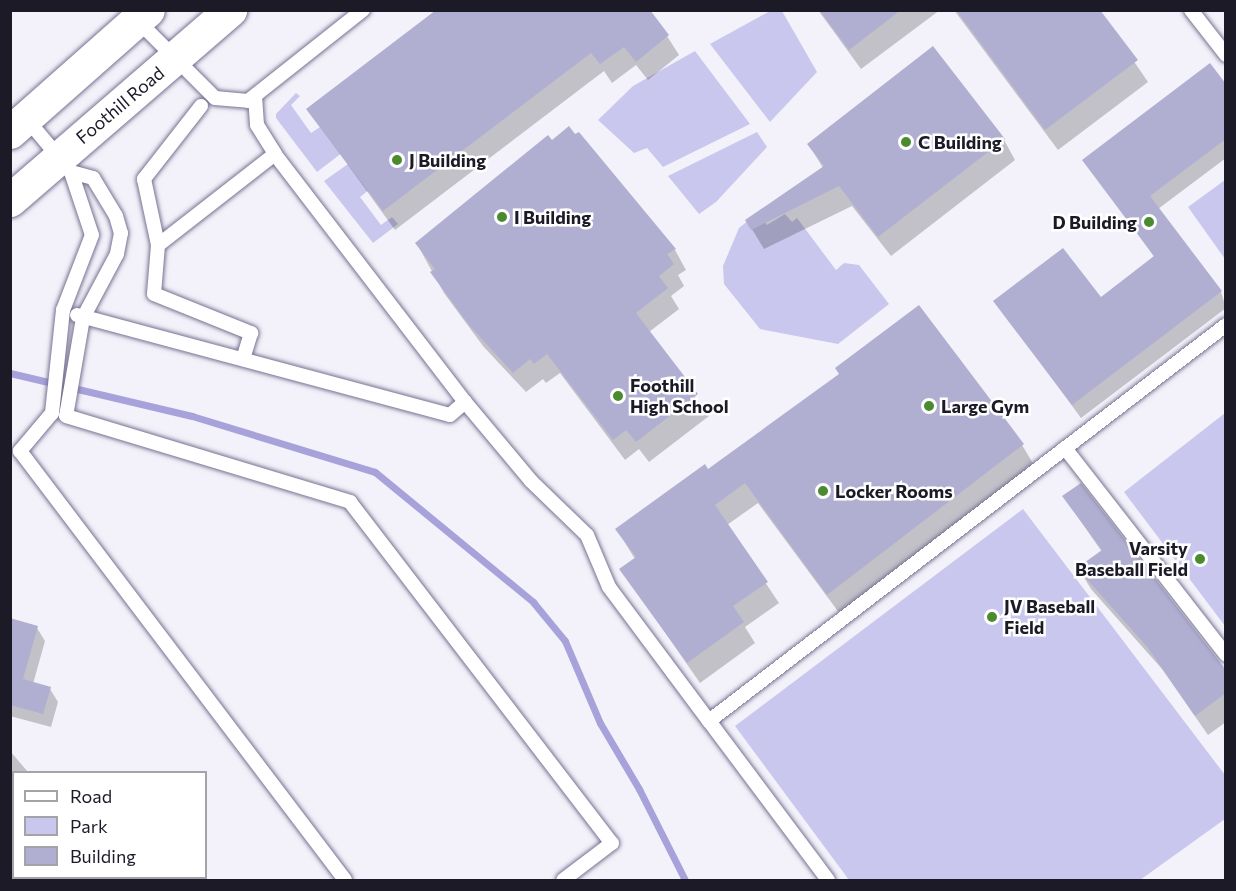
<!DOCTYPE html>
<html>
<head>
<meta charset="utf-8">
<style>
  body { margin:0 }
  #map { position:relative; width:1236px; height:891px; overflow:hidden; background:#f3f2fa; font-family:Commissioner,sans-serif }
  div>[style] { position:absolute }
  .green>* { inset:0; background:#c9c7ed }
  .shadow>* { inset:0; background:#0003 }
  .stream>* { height:7px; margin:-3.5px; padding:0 3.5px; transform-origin:3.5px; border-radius:3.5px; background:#a7a3da }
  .building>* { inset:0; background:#b1afd1 }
  .roads { filter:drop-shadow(0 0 2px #757392) drop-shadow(0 0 2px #757392) }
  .service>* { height:14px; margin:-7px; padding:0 7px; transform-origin:7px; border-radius:7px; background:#fff }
  .secondary>* { height:33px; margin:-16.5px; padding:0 16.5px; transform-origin:16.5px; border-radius:16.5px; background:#fff }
  .dots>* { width:16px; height:16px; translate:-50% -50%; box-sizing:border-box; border:3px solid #fff; border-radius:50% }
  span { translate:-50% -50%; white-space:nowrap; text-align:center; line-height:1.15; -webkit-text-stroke:5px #fff; paint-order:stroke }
  .street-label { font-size:18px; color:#1b1a26 }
  .poi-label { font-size:18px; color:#1b1a26; font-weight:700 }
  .left { translate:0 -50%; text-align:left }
  .right { translate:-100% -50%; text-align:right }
  .frame { position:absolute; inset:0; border:12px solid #1b1a26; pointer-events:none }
  .legend { position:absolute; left:12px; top:771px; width:195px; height:108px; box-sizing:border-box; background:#fff; border:2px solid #a4a3a8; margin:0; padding:8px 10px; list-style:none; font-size:18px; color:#1b1a26 }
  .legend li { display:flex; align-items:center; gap:12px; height:30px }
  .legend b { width:30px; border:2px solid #a4a3a8 }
</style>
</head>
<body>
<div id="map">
  <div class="green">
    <div style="clip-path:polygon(770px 11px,782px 11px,817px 72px,770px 122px,710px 44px)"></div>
    <div style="clip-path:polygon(695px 51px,750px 124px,663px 167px,647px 148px,634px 153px,598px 120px,633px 86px)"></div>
    <div style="clip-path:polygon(296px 93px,300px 96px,291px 105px,311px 133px,326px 123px,347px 149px,317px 172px,276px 118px,276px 114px)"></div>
    <div style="clip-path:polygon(757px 132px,767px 147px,716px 202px,699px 214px,668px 176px)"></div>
    <div style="clip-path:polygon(355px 159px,375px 185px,360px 197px,381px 225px,392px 217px,398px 224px,373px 243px,324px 181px)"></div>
    <div style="clip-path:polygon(1225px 180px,1225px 259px,1188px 207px)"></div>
    <div style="clip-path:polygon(759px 212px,767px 225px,785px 214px,792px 222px,797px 218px,836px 270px,844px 263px,859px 265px,889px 304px,838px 344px,760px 329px,724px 284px,723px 266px,739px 228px)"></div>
    <div style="clip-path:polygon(1225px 413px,1225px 626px,1124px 492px)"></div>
    <div style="clip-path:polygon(1023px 509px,1225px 775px,1225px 819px,1140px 880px,849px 880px,735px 726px)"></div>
  </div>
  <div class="shadow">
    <div style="clip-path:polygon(818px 10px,940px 10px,861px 69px)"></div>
    <div style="clip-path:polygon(954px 10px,1099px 10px,1148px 82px,1058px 150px)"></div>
    <div style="clip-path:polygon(667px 36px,679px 55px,648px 80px,636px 65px,612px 83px,604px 71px,395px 230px,308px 110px)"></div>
    <div style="clip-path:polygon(1226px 86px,1226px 158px,1158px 209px,1221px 292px,1226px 308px,1081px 418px,995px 301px,1100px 299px,1155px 258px,1084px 160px)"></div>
    <div style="clip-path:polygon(1004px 140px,1015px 160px,891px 256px,852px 206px,764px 249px,747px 221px,823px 168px,809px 145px)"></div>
    <div style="clip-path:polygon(417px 244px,675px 250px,686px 270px,678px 275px,684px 286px,671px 296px,679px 309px,649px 332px,709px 416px,649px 462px,639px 449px,625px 460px,560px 373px,546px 383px,543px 379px,526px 392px,483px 346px,444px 293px)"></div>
    <div style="clip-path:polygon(1022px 445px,1034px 465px,840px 614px,758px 503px,727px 525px,779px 603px,745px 627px,755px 643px,700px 683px,621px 569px,635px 559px,617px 530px,708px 471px)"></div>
    <div style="clip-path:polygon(1064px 497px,1226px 673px,1226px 722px,1208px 735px,1162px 669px,1091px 589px,1079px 569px,1102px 552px)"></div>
    <div style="clip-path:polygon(10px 620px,37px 628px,45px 641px,33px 684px,50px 689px,58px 702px,51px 727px,10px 716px)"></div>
    <div style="clip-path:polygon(10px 751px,28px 772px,14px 772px,10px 801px)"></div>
  </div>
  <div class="stream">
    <div style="left:10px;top:373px;width:187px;rotate:13.3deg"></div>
    <div style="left:192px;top:416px;width:191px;rotate:17deg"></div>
    <div style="left:375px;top:472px;width:205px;rotate:39.4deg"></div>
    <div style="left:533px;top:602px;width:50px;rotate:50.6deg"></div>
    <div style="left:565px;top:641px;width:89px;rotate:66.9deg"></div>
    <div style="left:600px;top:723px;width:77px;rotate:59.4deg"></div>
    <div style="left:639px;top:789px;width:102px;rotate:63.2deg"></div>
  </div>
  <div class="building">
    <div style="clip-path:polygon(436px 10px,650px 10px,669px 35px,636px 62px,624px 47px,600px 64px,591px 53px,383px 211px,306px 109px)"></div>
    <div style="clip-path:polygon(819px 10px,901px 10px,849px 50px)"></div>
    <div style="clip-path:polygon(956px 10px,1100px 10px,1138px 60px,1045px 130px)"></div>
    <div style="clip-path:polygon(933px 46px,1005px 139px,878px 237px,839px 186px,751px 230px,745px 220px,824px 166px,807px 144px)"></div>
    <div style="clip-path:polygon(1210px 63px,1226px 84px,1226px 139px,1150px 196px,1222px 291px,1072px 405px,993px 301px,1063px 248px,1101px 297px,1154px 256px,1082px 160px)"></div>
    <div style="clip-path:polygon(569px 126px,575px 134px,579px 132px,676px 249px,667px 254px,674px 264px,659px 276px,668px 288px,636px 313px,698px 394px,636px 442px,626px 430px,613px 440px,547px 354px,534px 364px,530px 359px,513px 373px,469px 325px,430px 272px,435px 269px,415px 243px,548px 135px,552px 140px)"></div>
    <div style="clip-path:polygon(919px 305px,1024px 444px,827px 595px,745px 483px,715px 505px,768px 582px,733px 606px,744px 622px,687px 663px,619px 569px,636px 557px,615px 529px,705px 464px,708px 469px,839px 374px,835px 368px)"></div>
    <div style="clip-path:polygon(1081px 483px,1226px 670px,1226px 693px,1195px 716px,1148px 648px,1077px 568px,1102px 550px,1062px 496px)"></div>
    <div style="clip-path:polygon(10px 618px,38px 626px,23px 679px,51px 687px,43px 714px,10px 705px)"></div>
  </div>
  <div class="roads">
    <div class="service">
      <div style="left:1191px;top:10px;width:57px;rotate:52.1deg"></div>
      <div style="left:137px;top:20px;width:110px;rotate:45deg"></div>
      <div style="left:215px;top:98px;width:33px;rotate:5deg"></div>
      <div style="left:248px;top:101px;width:147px;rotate:-38.4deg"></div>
      <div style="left:255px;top:96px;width:29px;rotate:86deg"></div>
      <div style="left:257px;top:125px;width:34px;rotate:58deg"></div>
      <div style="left:201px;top:106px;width:93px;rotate:128deg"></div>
      <div style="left:144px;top:179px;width:67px;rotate:78deg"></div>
      <div style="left:158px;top:245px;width:49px;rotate:94.7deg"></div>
      <div style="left:154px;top:294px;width:105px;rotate:21.9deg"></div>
      <div style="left:251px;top:333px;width:27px;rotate:107deg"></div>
      <div style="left:26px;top:118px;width:70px;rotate:50.2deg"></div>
      <div style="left:71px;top:172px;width:66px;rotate:71.6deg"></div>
      <div style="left:92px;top:235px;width:80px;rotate:111.1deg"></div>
      <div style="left:63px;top:310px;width:104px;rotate:96.1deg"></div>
      <div style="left:52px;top:413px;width:50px;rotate:130.1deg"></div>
      <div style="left:20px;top:451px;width:538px;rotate:52.85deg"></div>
      <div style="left:71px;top:172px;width:23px;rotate:15deg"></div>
      <div style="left:93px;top:178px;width:44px;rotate:58.8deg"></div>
      <div style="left:116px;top:216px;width:18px;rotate:74deg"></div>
      <div style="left:121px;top:233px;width:21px;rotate:101deg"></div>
      <div style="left:117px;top:254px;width:72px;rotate:118deg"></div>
      <div style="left:83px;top:318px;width:99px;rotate:99.8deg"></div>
      <div style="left:66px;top:416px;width:297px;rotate:16.8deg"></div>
      <div style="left:350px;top:502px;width:430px;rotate:52.5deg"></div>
      <div style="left:612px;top:843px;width:61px;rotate:142.9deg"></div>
      <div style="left:77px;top:315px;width:386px;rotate:15deg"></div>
      <div style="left:450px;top:415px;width:20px;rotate:-41deg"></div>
      <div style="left:465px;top:402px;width:312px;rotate:-127.5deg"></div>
      <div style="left:275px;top:154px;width:148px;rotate:142.1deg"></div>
      <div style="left:465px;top:402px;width:103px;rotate:50.1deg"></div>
      <div style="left:531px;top:481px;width:78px;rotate:44deg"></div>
      <div style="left:587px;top:535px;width:56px;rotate:67.1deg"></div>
      <div style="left:609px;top:587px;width:167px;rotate:53.3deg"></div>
      <div style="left:1065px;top:448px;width:262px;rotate:52.1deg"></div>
      <div style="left:828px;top:880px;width:199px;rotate:-126.8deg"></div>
      <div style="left:709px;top:721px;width:651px;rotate:-37.45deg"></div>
    </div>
    <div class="secondary">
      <div style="left:10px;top:132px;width:184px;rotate:-41.5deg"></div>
      <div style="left:10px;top:200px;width:291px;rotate:-40.8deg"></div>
    </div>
  </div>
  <div class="dots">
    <div style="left:906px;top:142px;background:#498b2e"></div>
    <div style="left:397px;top:160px;background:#498b2e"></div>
    <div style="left:502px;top:217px;background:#498b2e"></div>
    <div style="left:1149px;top:222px;background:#498b2e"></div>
    <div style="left:618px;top:396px;background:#498b2e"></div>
    <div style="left:929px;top:406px;background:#498b2e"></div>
    <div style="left:823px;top:491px;background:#498b2e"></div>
    <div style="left:1200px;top:559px;background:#498b2e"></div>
    <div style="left:992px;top:617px;background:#498b2e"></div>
  </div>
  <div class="street-label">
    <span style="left:120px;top:105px;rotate:-40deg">Foothill Road</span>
  </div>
  <div class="poi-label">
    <span class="left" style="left:918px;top:142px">C Building</span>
    <span class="left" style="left:409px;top:160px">J Building</span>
    <span class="left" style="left:514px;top:217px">I Building</span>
    <span class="right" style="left:1137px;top:222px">D Building</span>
    <span class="left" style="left:630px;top:396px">Foothill<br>High School</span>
    <span class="left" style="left:941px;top:406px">Large Gym</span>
    <span class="left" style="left:835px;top:491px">Locker Rooms</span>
    <span class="right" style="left:1188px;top:559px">Varsity<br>Baseball Field</span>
    <span class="left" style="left:1004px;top:617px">JV Baseball<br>Field</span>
  </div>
  <div class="frame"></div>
  <ul class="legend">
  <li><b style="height:8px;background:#fff"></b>Road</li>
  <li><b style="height:16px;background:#c9c7ed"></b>Park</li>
  <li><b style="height:16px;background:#b1afd1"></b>Building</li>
  </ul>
</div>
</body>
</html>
